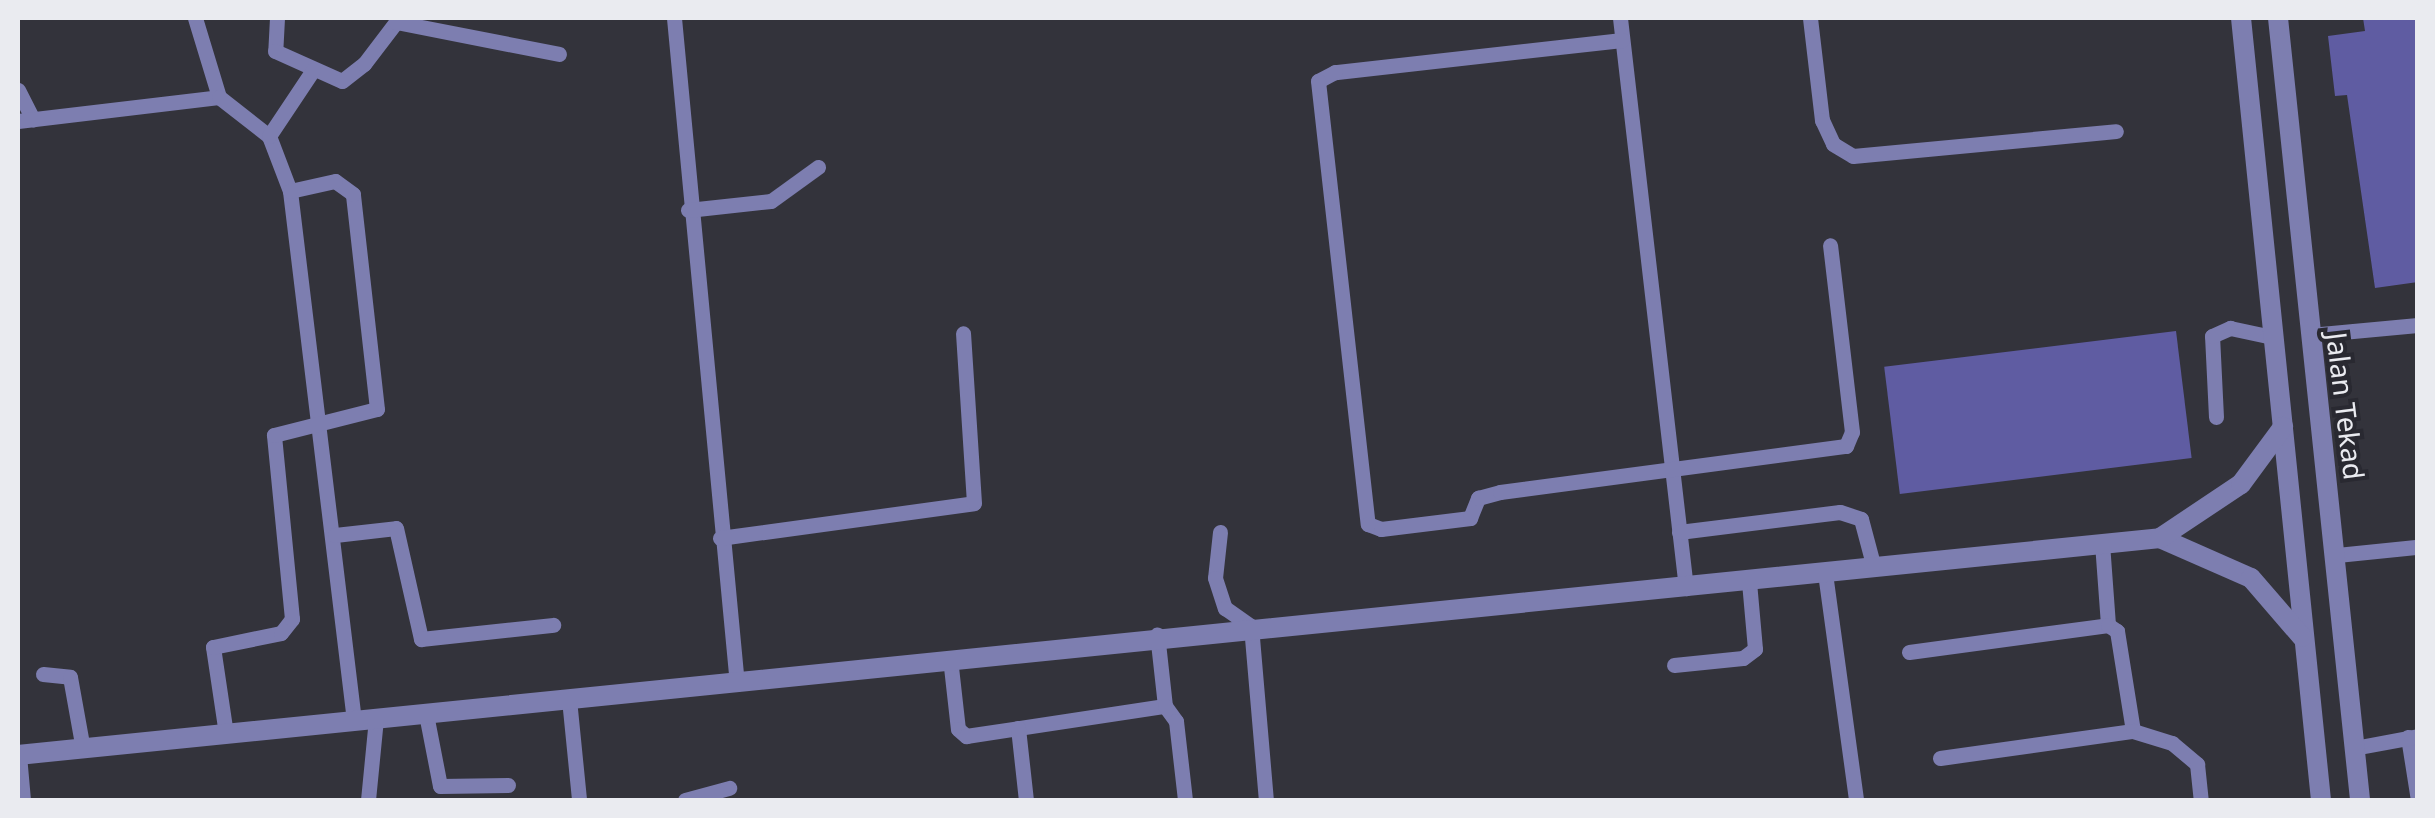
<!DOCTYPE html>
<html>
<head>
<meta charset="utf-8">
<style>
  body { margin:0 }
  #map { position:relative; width:2435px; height:818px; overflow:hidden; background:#33333b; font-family:"Noto Sans",sans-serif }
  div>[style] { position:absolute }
  .building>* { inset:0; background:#5f5ca2; transform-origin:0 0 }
  .service>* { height:15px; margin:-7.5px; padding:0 7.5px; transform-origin:7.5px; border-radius:7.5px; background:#7d7eb0 }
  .tertiary>* { height:20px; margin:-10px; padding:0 10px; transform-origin:10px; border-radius:10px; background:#7d7eb0 }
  span { translate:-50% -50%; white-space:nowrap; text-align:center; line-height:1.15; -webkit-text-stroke:8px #292931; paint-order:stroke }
  .street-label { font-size:28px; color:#eaebf0 }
  .frame { position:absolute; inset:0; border:20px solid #eaebf0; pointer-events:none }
</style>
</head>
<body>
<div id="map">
  <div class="building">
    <div style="clip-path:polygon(2363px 18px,2418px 18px,2418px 282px,2375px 288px,2347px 95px,2335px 96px,2328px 36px,2365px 31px)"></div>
    <div style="left:2176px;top:331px;width:128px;height:294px;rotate:83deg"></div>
  </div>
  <div class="service">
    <div style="left:195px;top:18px;width:83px;rotate:73.1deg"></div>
    <div style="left:277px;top:18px;width:33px;rotate:93deg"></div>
    <div style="left:275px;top:51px;width:73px;rotate:24.1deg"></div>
    <div style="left:342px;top:81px;width:28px;rotate:-38deg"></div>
    <div style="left:364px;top:64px;width:58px;rotate:-52.7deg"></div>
    <div style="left:674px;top:18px;width:669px;rotate:84.6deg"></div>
    <div style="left:1620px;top:18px;width:574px;rotate:83.4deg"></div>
    <div style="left:1810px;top:18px;width:103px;rotate:83.3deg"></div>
    <div style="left:1822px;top:120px;width:26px;rotate:65deg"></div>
    <div style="left:1833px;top:144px;width:23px;rotate:31deg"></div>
    <div style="left:1853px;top:156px;width:264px;rotate:-5.4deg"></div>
    <div style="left:396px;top:22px;width:166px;rotate:11.1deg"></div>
    <div style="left:1622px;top:40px;width:289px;rotate:173.6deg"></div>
    <div style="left:1335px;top:72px;width:19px;rotate:152deg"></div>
    <div style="left:1318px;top:81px;width:446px;rotate:83.6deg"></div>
    <div style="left:1368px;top:524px;width:14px;rotate:21deg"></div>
    <div style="left:1381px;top:529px;width:90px;rotate:-7deg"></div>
    <div style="left:1470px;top:518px;width:22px;rotate:-68deg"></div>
    <div style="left:1478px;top:498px;width:23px;rotate:-15deg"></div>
    <div style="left:1500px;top:492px;width:349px;rotate:-7.6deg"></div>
    <div style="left:1846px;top:446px;width:15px;rotate:-67deg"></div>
    <div style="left:1852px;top:432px;width:188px;rotate:-96.7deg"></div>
    <div style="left:18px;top:90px;width:33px;rotate:63deg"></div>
    <div style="left:18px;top:121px;width:202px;rotate:-6.8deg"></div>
    <div style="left:219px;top:97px;width:63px;rotate:38deg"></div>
    <div style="left:269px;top:136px;width:59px;rotate:69.1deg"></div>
    <div style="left:290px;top:191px;width:534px;rotate:83.11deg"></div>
    <div style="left:269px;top:136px;width:79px;rotate:-56.3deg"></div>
    <div style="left:688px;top:210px;width:83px;rotate:-6.2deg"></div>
    <div style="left:771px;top:201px;width:58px;rotate:-35.9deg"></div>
    <div style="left:2310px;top:335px;width:108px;rotate:-5.3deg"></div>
    <div style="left:2216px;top:417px;width:81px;rotate:-92.8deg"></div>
    <div style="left:2212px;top:336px;width:20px;rotate:-24deg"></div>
    <div style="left:2230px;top:328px;width:43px;rotate:12.1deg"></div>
    <div style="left:1220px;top:532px;width:46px;rotate:96.2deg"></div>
    <div style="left:1215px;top:578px;width:32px;rotate:72deg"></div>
    <div style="left:1225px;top:608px;width:32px;rotate:35deg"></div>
    <div style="left:1251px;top:626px;width:175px;rotate:85.1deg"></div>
    <div style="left:1679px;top:532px;width:162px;rotate:-7.1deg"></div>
    <div style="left:1840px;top:512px;width:22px;rotate:18deg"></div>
    <div style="left:1861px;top:519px;width:51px;rotate:75.1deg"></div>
    <div style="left:335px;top:535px;width:61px;rotate:-6.5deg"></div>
    <div style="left:396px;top:528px;width:114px;rotate:77.3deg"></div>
    <div style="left:421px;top:639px;width:133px;rotate:-6.1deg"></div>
    <div style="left:720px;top:538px;width:256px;rotate:-7.8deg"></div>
    <div style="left:974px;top:503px;width:170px;rotate:-93.7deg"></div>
    <div style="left:2102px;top:543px;width:82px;rotate:85.8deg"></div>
    <div style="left:2337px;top:555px;width:79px;rotate:-5.8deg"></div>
    <div style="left:1825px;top:573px;width:229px;rotate:82.2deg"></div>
    <div style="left:1909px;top:652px;width:201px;rotate:-7.7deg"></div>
    <div style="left:2108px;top:625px;width:11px;rotate:34deg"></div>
    <div style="left:2117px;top:631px;width:101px;rotate:80.9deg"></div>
    <div style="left:950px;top:658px;width:71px;rotate:83.6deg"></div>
    <div style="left:958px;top:729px;width:11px;rotate:41deg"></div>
    <div style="left:966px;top:736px;width:201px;rotate:-8.6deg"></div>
    <div style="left:1165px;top:706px;width:72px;rotate:-96.3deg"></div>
    <div style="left:1674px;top:665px;width:69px;rotate:-5.8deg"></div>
    <div style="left:1743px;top:658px;width:15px;rotate:-37deg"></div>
    <div style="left:1755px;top:649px;width:67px;rotate:-95.1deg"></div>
    <div style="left:43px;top:674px;width:27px;rotate:6deg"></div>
    <div style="left:70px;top:677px;width:73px;rotate:79.8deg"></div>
    <div style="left:569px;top:699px;width:101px;rotate:84.3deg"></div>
    <div style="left:1165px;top:706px;width:19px;rotate:54deg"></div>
    <div style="left:1176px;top:721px;width:80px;rotate:83.5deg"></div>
    <div style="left:426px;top:714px;width:73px;rotate:79deg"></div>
    <div style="left:440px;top:786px;width:68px;rotate:-0.8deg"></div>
    <div style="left:1018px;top:728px;width:72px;rotate:83.7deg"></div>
    <div style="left:226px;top:734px;width:88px;rotate:-98.5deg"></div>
    <div style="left:213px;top:647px;width:69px;rotate:-11.6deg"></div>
    <div style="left:281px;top:633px;width:18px;rotate:-52deg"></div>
    <div style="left:292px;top:619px;width:185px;rotate:-95.6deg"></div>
    <div style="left:274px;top:435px;width:106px;rotate:-14.2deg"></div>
    <div style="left:377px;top:409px;width:216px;rotate:-96.4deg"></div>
    <div style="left:353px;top:194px;width:22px;rotate:-144deg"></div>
    <div style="left:335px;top:181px;width:46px;rotate:167.5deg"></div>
    <div style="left:2408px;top:737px;width:64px;rotate:81deg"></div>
    <div style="left:2354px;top:748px;width:65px;rotate:-10.6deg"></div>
    <div style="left:19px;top:755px;width:45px;rotate:84.9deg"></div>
    <div style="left:1940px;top:758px;width:195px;rotate:-8deg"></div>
    <div style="left:2133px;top:731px;width:41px;rotate:17.1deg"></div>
    <div style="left:2172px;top:743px;width:33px;rotate:40deg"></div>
    <div style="left:2197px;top:764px;width:36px;rotate:84deg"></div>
    <div style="left:368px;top:800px;width:81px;rotate:-84.4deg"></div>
    <div style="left:685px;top:800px;width:46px;rotate:-15.3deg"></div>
  </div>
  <div class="tertiary">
    <div style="left:2241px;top:18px;width:786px;rotate:84.16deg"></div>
    <div style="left:2278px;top:18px;width:786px;rotate:84.01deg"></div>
    <div style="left:2160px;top:538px;width:99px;rotate:23.7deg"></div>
    <div style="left:2251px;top:578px;width:78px;rotate:49.2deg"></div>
    <div style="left:18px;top:755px;width:2153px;rotate:-5.78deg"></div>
    <div style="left:2160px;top:538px;width:97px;rotate:-33.7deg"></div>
    <div style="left:2241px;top:484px;width:71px;rotate:-53.6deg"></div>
  </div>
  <div class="street-label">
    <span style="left:2346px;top:406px;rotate:83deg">Jalan Tekad</span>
  </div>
  <div class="frame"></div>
</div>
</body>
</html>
